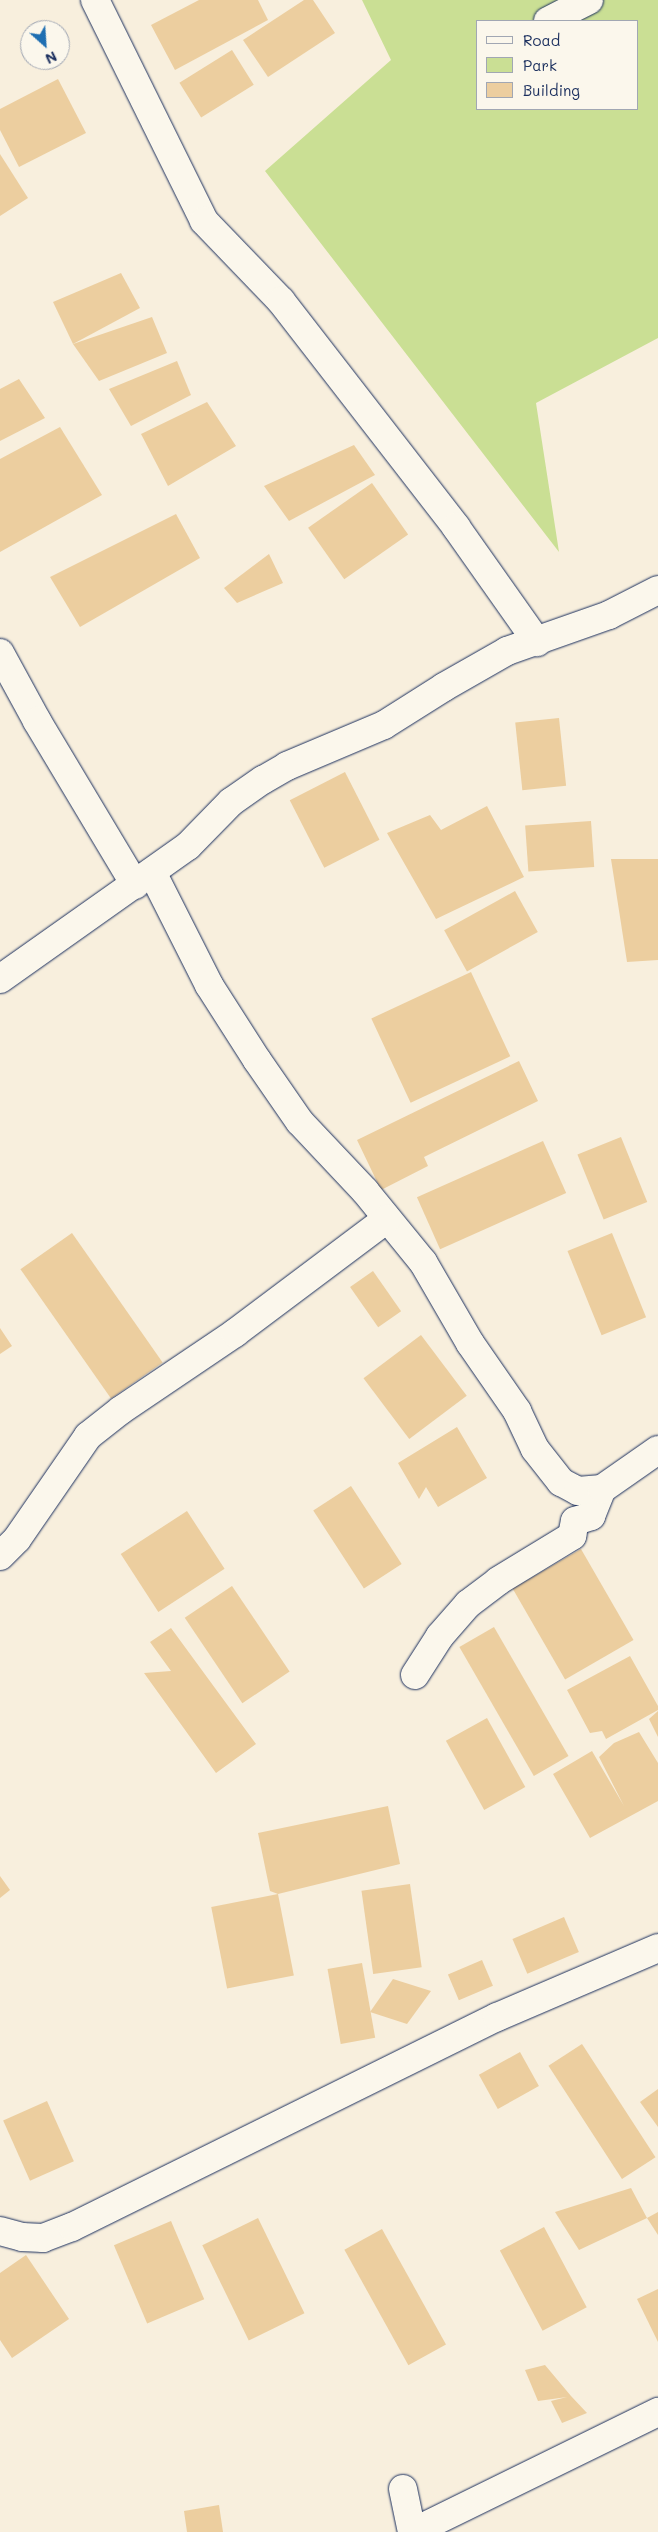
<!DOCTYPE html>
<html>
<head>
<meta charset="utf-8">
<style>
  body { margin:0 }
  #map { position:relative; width:658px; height:2532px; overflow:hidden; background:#f8efdd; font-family:Mali,sans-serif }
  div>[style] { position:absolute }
  .green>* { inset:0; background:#cadf94 }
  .building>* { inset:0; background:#ecce9f; transform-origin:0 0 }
  .roads { filter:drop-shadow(0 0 1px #1b2f5e) drop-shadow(0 0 1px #1b2f5e) }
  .minor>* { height:28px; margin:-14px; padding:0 14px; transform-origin:14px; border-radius:14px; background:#fbf7ec }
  span { translate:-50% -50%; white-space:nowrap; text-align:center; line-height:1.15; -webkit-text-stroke:4px #fbf7ec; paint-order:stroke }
  .legend { position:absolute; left:476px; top:20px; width:162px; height:90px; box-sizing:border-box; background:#fbf7ec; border:1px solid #a1a7b3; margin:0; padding:6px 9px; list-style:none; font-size:15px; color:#1b2f5e }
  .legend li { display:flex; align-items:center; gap:10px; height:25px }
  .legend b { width:25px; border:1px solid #a1a7b3 }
  .north { position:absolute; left:20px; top:20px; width:50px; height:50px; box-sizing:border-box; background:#fbf7ec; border:1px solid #a1a7b3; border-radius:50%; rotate:154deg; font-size:14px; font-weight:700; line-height:20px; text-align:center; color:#1b2f5e }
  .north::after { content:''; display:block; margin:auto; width:18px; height:22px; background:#1f6fb2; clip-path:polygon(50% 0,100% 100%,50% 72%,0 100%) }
</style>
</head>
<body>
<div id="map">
  <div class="green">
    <div style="clip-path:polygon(evenodd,362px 0,658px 0,658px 338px,536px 403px,559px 552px,265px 171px,391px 60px,362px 0,477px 21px,637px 21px,637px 109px,477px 109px,477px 21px)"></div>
  </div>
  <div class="building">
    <div style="clip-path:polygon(199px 0,258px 0,268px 20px,175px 70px,151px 25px)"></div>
    <div style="clip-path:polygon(304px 0,313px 0,335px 33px,268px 77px,243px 40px)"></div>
    <div style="left:232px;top:50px;width:41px;height:62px;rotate:58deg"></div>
    <div style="clip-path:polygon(58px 79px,86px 133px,19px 167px,0 130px,0 109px)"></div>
    <div style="clip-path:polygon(0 154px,28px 198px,0 216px)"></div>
    <div style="clip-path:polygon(121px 273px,140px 308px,73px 344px,53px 302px)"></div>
    <div style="clip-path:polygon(152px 317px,167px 353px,99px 381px,73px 344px)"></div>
    <div style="clip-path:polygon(177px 361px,191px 395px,131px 426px,109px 389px)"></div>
    <div style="clip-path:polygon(19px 379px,45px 418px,0 441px,0 389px)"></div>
    <div style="clip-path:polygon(207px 402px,236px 446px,168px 486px,141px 434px)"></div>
    <div style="clip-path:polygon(60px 427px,102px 495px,0 552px,0 459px)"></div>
    <div style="clip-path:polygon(354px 445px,375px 475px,289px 521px,264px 486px)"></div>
    <div style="left:372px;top:483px;width:63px;height:78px;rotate:55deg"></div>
    <div style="clip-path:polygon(176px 514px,200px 558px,80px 627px,50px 577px)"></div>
    <div style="clip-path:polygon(269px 554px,283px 583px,237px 603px,224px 588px)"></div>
    <div style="left:559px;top:718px;width:68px;height:44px;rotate:84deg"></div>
    <div style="left:345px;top:772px;width:76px;height:62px;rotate:63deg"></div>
    <div style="clip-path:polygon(487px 806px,524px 877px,436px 919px,387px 833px,430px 815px,441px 830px)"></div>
    <div style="left:591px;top:821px;width:46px;height:66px;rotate:86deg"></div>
    <div style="clip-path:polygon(611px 859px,658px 859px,658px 960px,627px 962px)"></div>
    <div style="left:515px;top:891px;width:47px;height:81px;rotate:61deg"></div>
    <div style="left:471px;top:972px;width:93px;height:110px;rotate:65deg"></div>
    <div style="clip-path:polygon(519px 1061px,538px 1101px,424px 1157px,428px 1166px,381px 1190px,357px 1140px)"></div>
    <div style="left:621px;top:1137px;width:70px;height:47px;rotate:68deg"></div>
    <div style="left:543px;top:1141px;width:57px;height:138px;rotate:66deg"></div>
    <div style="left:72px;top:1233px;width:158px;height:63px;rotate:55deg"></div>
    <div style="left:612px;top:1233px;width:91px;height:48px;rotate:68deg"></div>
    <div style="left:373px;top:1271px;width:49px;height:28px;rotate:55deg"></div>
    <div style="clip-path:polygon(0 1328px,12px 1346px,0 1354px)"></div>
    <div style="left:421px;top:1335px;width:76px;height:72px;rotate:53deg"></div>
    <div style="clip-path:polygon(457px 1427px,487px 1478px,438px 1507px,426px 1487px,419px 1499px,398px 1463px)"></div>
    <div style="left:351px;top:1486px;width:93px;height:45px;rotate:57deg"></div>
    <div style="left:187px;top:1511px;width:69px;height:79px;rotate:57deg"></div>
    <div style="left:581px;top:1549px;width:105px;height:79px;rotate:60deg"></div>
    <div style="left:232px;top:1586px;width:103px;height:57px;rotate:56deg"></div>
    <div style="left:494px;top:1627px;width:149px;height:40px;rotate:60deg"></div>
    <div style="clip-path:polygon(171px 1628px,256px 1744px,216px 1773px,144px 1673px,171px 1671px,150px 1642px)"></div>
    <div style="clip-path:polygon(630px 1656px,658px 1706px,658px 1710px,606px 1739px,602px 1731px,590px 1733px,567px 1690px)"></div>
    <div style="clip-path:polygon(658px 1711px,658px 1737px,649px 1719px)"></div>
    <div style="left:487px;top:1718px;width:79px;height:47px;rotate:61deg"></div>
    <div style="clip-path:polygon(639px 1732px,658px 1763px,658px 1801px,590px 1838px,553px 1774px,592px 1751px,624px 1806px,599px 1757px,614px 1743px)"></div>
    <div style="clip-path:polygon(388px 1806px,400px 1864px,278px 1894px,270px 1891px,258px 1833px)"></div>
    <div style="clip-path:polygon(0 1876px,10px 1890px,0 1898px)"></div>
    <div style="left:410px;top:1884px;width:84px;height:49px;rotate:82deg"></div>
    <div style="left:278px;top:1894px;width:83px;height:68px;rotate:79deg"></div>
    <div style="left:564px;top:1917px;width:38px;height:56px;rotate:67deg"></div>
    <div style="left:482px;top:1960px;width:28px;height:37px;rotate:67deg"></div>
    <div style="left:362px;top:1963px;width:76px;height:35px;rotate:80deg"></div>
    <div style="clip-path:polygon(393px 1979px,431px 1991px,407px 2024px,370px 2012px)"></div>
    <div style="left:582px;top:2044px;width:135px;height:40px;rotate:57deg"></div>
    <div style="left:520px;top:2052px;width:39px;height:47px;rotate:61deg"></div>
    <div style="clip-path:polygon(658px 2089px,658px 2127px,640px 2102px)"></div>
    <div style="left:47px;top:2101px;width:66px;height:48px;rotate:66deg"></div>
    <div style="clip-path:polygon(631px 2188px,647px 2218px,579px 2250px,555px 2212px)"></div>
    <div style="clip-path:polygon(658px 2212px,658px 2235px,647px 2218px)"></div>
    <div style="left:258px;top:2218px;width:106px;height:62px;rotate:64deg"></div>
    <div style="left:171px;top:2221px;width:85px;height:62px;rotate:67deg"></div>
    <div style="left:544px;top:2227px;width:91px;height:50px;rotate:62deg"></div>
    <div style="left:382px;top:2229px;width:132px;height:43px;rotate:61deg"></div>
    <div style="clip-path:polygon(26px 2255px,69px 2319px,12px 2358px,0 2340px,0 2273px)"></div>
    <div style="clip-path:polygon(658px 2289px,658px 2342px,637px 2299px)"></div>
    <div style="clip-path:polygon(545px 2365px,571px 2396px,587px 2413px,562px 2423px,551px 2401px,567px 2397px,538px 2401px,525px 2370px)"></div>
    <div style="clip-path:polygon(219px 2505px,223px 2532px,187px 2532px,184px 2511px)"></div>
  </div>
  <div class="roads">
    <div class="minor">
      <div style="left:95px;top:0;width:246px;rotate:63.7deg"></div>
      <div style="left:204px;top:221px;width:111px;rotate:46.1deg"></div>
      <div style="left:281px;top:301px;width:286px;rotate:52.2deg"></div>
      <div style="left:456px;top:527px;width:141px;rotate:54.8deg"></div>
      <div style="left:548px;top:21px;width:46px;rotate:-27.1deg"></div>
      <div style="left:0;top:653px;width:77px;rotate:61.4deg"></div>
      <div style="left:37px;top:721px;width:191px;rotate:59.1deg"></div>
      <div style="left:152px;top:872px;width:127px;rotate:63.2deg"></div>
      <div style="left:209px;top:985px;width:89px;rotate:57.4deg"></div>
      <div style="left:257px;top:1060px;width:75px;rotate:55.3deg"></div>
      <div style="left:300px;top:1122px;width:95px;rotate:46.7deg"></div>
      <div style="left:365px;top:1191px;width:92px;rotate:50.8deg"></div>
      <div style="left:423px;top:1262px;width:94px;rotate:59.9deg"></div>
      <div style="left:470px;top:1343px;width:83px;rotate:55.3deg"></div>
      <div style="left:517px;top:1411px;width:42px;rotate:64.7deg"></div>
      <div style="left:535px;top:1449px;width:42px;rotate:51.8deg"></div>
      <div style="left:561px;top:1482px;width:19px;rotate:28deg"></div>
      <div style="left:578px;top:1491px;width:24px;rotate:-5deg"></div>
      <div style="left:0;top:979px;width:230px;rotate:-35.3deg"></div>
      <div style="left:188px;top:846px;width:62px;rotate:-45.7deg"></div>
      <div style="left:231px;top:802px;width:39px;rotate:-35deg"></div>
      <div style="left:263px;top:780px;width:28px;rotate:-30deg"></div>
      <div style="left:287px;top:766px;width:105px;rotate:-22.9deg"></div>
      <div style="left:384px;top:725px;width:71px;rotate:-32.3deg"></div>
      <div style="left:444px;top:687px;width:73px;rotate:-29.7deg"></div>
      <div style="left:507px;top:651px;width:108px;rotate:-19.4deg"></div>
      <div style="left:609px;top:615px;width:55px;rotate:-27deg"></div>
      <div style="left:0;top:1556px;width:24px;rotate:-45deg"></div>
      <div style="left:17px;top:1539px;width:125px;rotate:-55.4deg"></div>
      <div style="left:88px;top:1436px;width:42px;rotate:-38.2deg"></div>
      <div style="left:121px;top:1410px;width:138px;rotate:-34deg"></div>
      <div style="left:235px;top:1333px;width:190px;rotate:-36.9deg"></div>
      <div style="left:415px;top:1675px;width:46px;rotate:-57.3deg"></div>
      <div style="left:440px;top:1636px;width:43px;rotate:-48.8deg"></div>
      <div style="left:468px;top:1604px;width:38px;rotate:-37deg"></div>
      <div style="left:498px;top:1581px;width:87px;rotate:-31.3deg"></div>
      <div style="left:572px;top:1536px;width:15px;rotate:-79deg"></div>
      <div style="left:575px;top:1521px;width:17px;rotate:-17deg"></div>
      <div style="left:591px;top:1516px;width:29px;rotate:-68deg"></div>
      <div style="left:602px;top:1489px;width:68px;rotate:-34.9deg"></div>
      <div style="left:0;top:2231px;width:23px;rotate:15deg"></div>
      <div style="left:22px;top:2237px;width:21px;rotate:3deg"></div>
      <div style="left:43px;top:2238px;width:31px;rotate:-21deg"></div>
      <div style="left:72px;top:2227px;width:474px;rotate:-26.3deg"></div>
      <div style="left:497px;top:2017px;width:175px;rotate:-23.2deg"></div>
      <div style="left:403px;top:2489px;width:44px;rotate:78.2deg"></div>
      <div style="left:413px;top:2532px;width:273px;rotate:-26.1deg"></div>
    </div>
  </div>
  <ul class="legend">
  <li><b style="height:6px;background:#fbf7ec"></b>Road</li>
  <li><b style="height:14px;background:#cadf94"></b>Park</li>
  <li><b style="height:14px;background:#ecce9f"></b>Building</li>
  </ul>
  <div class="north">N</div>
</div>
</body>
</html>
